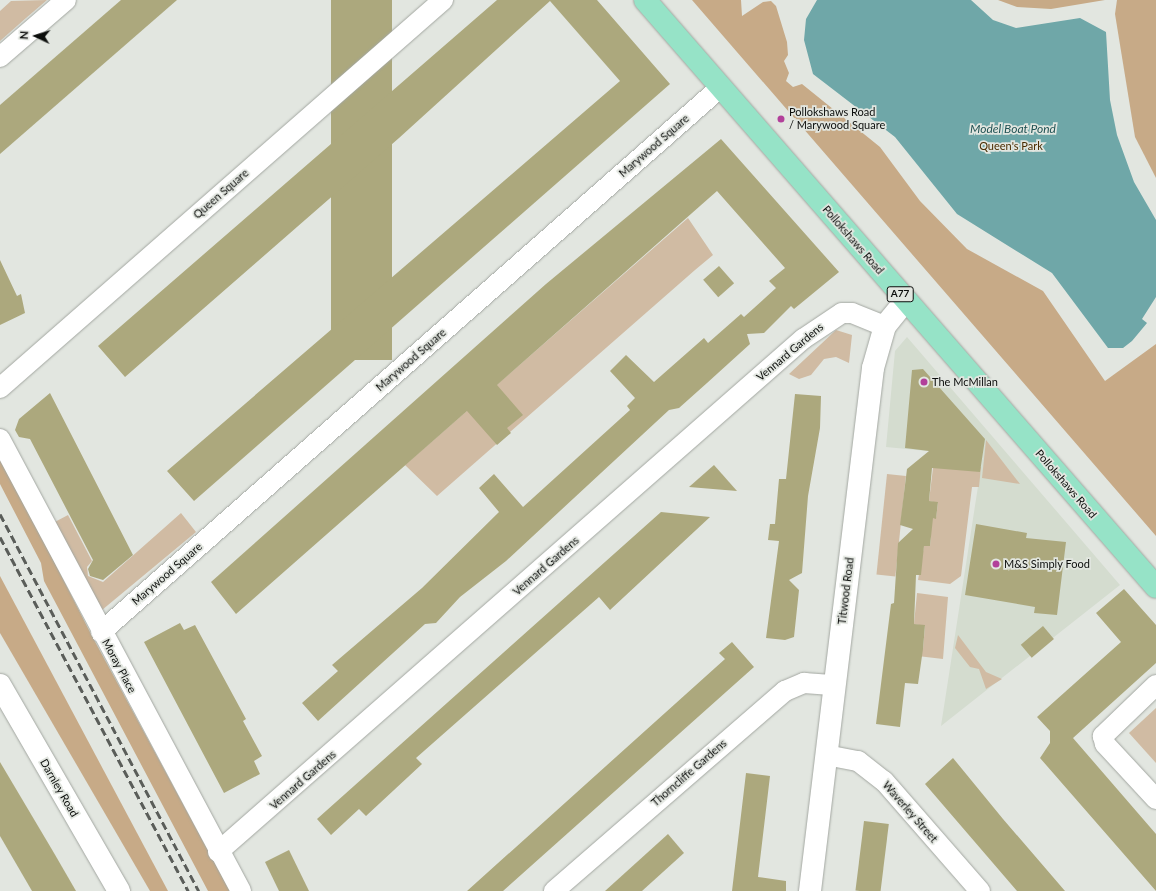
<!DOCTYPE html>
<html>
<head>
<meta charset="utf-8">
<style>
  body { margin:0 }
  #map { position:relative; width:1156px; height:891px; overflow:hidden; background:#e2e6e0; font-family:Lato,sans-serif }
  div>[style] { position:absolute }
  .built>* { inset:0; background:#d4dccf }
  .green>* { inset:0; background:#d0bba3; transform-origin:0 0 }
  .forest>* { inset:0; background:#c7aa87 }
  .water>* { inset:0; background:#6fa7a8 }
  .building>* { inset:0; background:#aca87d; transform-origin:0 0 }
  .roads { filter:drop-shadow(0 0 1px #a3a7a1) drop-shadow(0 0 1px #a3a7a1) }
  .minor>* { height:20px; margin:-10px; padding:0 10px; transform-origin:10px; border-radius:10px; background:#fff }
  .tertiary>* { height:22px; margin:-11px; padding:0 11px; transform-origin:11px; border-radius:11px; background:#fff }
  .secondary>* { height:22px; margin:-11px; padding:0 11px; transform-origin:11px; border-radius:11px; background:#fff }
  .primary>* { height:22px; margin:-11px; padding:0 11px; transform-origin:11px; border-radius:11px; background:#96e3c7 }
  .rail>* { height:3px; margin-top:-1.5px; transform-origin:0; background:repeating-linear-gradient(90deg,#5a5d59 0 8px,transparent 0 12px) }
  .dots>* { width:11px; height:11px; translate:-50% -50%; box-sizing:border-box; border:2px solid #e2e6e0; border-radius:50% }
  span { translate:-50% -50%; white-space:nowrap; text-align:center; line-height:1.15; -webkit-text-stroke:3.5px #e2e6e0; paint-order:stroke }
  .shield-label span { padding:1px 3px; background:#e2e6e0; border:1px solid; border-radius:3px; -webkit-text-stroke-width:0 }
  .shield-label { font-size:10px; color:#0c0e0c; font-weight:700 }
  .poi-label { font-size:11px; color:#0c0e0c }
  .left { translate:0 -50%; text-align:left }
  .street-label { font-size:11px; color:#0c0e0c }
  .park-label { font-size:11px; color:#492c00 }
  .water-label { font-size:12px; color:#205253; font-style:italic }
  .north { position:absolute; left:16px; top:16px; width:40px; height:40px; -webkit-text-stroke:3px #e2e6e0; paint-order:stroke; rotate:274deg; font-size:11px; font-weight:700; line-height:16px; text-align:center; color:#0c0e0c }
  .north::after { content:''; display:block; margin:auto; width:14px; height:18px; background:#0c0e0c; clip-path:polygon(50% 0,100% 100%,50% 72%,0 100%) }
</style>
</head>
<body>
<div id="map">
  <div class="built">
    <div style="clip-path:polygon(907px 337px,1120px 585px,941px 726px,981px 467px,957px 464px,958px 454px,886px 447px,895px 351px)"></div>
  </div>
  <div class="green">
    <div style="clip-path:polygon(47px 0,26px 18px,0 41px,0 11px,11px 1px)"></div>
    <div style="clip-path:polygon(688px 218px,713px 255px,695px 270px,437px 496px,405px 465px)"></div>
    <div style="clip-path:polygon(836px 330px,852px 335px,849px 363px,836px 357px,824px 359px,811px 375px,799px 379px,789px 374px)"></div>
    <div style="clip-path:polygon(986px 440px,1020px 484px,982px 478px)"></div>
    <div style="clip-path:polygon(957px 464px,981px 467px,979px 487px,972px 487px,961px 576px,950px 584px,918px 580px,924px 546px,930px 546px,931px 537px,925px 536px,927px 518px,936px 518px,938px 503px,929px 501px,933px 468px)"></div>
    <div style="left:887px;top:474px;width:19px;height:101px;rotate:6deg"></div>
    <div style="clip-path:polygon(181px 513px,196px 532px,102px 610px,51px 524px,68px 515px,92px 561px,87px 567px,88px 576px,103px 582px)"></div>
    <div style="clip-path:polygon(917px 593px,948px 597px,943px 659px,909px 655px,923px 649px,925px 626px,914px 624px)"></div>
    <div style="clip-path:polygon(958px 635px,986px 672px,1002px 679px,986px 689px,979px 669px,970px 667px,955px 648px)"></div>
    <div style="clip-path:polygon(1156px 708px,1156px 763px,1129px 733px)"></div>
  </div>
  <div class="forest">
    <div style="clip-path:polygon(692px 0,741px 0,742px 16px,763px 2px,771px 1px,776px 6px,787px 42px,788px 55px,784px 61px,789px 73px,786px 81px,793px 87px,802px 84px,880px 147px,920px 201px,967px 249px,1043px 291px,1105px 381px,1156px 344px,1156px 536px)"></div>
    <div style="clip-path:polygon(998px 0,1105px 0,1051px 9px,1017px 7px)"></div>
    <div style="clip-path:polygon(1117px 0,1156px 0,1156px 178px,1135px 137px,1115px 14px)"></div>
    <div style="clip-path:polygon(0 455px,92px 636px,230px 891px,208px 891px,44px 581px,41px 563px,0 484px)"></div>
    <div style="clip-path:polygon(0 576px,168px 891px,150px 891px,0 633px)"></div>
  </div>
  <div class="water">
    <div style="clip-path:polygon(817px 0,971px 0,993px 20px,1016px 28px,1080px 18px,1106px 32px,1110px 100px,1117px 135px,1134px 182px,1156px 220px,1156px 297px,1142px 319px,1147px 323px,1132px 341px,1123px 348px,1108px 348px,1052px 273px,957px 214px,895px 137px,813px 74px,804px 40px,806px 19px)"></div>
  </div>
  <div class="building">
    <div style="clip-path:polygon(121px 0,177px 0,0 154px,0 105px)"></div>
    <div style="left:331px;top:0;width:61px;height:360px"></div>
    <div style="clip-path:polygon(497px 0,597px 0,670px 84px,194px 501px,167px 471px,620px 81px,550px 1px,399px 138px,125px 377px,98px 346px)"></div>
    <div style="clip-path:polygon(721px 139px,839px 272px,794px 309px,791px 306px,764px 333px,747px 334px,750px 344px,707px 383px,679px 408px,669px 410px,506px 561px,460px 597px,436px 623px,425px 624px,318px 721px,302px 703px,338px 671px,332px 665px,422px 588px,499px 512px,479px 488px,494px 474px,523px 507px,630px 410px,627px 406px,635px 398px,610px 371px,626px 355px,654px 382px,704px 338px,708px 343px,741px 314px,744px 317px,776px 288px,769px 281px,785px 268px,717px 191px,497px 385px,523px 415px,507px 428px,511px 433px,497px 445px,467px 411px,236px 614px,211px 582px,546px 284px)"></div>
    <div style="clip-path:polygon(0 260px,17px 296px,21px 294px,25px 313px,0 325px)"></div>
    <div style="left:719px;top:266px;width:23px;height:21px;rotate:49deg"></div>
    <div style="clip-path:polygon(923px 369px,985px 439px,980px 472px,932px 468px,929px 501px,938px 502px,936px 519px,933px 518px,930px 546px,924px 546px,921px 575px,916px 575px,914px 624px,925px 625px,923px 649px,918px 684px,905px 683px,900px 727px,876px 724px,891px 604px,894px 603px,898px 543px,913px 529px,900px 525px,907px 469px,929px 451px,905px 448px,912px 370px)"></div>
    <div style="clip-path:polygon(50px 393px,133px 555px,103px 580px,90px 576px,88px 569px,93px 560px,30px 439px,19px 437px,15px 430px,19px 419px)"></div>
    <div style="clip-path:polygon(795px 394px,821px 396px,820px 428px,808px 496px,802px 573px,789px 580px,799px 590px,794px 637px,785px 640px,766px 638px,779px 541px,768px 540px,770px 524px,775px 524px,779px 479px,786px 479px)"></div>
    <div style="clip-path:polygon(714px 465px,737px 491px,689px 487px)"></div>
    <div style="clip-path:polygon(661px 512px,710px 517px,610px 610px,599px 597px,416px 758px,422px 764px,366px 816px,359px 809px,331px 835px,317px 819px)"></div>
    <div style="clip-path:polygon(976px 524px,1027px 533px,1026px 538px,1066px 542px,1057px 615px,1034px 613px,1035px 607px,965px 595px)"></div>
    <div style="clip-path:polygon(1124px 589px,1156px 625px,1156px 663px,1073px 738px,1156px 834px,1156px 891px,1040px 758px,1050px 743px,1050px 731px,1037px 717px,1121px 642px,1096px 613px)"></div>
    <div style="clip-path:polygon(180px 623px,184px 630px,195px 625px,246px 719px,243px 721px,262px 756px,254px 761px,260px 774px,224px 793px,144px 642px)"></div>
    <div style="left:1043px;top:626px;width:17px;height:29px;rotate:50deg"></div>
    <div style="clip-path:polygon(732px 642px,754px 667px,503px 891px,467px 891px,725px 659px,719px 653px)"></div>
    <div style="clip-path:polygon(953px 758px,1003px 819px,1065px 891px,1017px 891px,925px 784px)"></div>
    <div style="clip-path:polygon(0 762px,54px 853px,76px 891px,32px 891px,0 836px)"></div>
    <div style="clip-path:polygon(746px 773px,770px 776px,758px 877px,786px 881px,786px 891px,732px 891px)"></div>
    <div style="left:864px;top:821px;width:25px;height:70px;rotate:7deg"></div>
    <div style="clip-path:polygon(668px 834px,684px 853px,642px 891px,605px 891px)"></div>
    <div style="clip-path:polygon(289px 850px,309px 891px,279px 891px,265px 862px)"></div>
  </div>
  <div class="roads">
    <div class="minor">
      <div style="left:0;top:57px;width:87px;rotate:-40.8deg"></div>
      <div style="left:0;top:388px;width:589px;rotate:-41.21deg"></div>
      <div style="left:0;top:439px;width:512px;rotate:61.93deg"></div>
      <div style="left:101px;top:632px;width:825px;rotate:-41.32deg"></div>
      <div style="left:1156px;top:685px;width:74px;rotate:136.1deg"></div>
      <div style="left:1103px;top:736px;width:8px;rotate:76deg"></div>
      <div style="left:1105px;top:744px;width:75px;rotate:47.2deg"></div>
      <div style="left:826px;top:755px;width:33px;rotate:11deg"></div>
      <div style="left:858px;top:761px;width:33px;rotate:38deg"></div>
      <div style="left:884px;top:781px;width:146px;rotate:48.9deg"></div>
      <div style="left:218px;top:852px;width:778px;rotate:-41.25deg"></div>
      <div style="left:803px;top:339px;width:47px;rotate:-33.7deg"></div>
      <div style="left:842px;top:313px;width:10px"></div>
      <div style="left:852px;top:313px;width:35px;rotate:22deg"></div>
      <div style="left:554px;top:891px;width:306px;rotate:-40.9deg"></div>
      <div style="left:785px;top:691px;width:21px;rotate:-23deg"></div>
      <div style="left:804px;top:683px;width:31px;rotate:4deg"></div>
    </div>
    <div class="tertiary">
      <div style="left:810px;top:891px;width:527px;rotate:-83.13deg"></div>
      <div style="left:873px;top:368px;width:44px;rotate:-74.1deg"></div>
      <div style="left:885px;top:326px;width:33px;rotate:-51deg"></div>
    </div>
    <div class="secondary">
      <div style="left:0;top:685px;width:238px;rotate:60deg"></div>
    </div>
    <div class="primary">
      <div style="left:645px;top:0;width:778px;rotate:48.96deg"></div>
    </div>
  </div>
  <div class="rail">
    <div style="left:0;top:514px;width:426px;rotate:62.2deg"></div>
    <div style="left:0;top:537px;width:401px;rotate:62deg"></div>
  </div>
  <div class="dots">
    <div style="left:781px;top:119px;background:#b2409a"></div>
    <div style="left:924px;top:382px;background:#b2409a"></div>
    <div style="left:996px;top:564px;background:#b2409a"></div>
  </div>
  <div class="shield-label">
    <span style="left:900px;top:294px">A77</span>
  </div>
  <div class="poi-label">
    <span class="left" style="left:789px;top:119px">Pollokshaws Road<br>/ Marywood Square</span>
    <span class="left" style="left:932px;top:382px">The McMillan</span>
    <span class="left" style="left:1004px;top:564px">M&amp;S Simply Food</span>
  </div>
  <div class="street-label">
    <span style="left:654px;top:146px;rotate:-41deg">Marywood Square</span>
    <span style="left:221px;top:194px;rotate:-41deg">Queen Square</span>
    <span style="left:853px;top:240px;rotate:49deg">Pollokshaws Road</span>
    <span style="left:790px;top:352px;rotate:-40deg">Vennard Gardens</span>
    <span style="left:411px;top:360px;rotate:-41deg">Marywood Square</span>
    <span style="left:1066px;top:484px;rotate:49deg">Pollokshaws Road</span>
    <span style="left:546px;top:566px;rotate:-41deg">Vennard Gardens</span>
    <span style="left:167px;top:574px;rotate:-41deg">Marywood Square</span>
    <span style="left:846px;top:591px;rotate:-83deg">Titwood Road</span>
    <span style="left:119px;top:666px;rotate:62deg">Moray Place</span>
    <span style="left:689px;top:773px;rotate:-41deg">Thorncliffe Gardens</span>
    <span style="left:303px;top:780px;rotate:-41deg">Vennard Gardens</span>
    <span style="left:59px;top:788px;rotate:60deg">Darnley Road</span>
    <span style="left:910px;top:812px;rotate:49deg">Waverley Street</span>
  </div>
  <div class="park-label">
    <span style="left:1011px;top:146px">Queen's Park</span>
  </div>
  <div class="water-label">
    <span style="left:1013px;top:129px">Model Boat Pond</span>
  </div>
  <div class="north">N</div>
</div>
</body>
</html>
